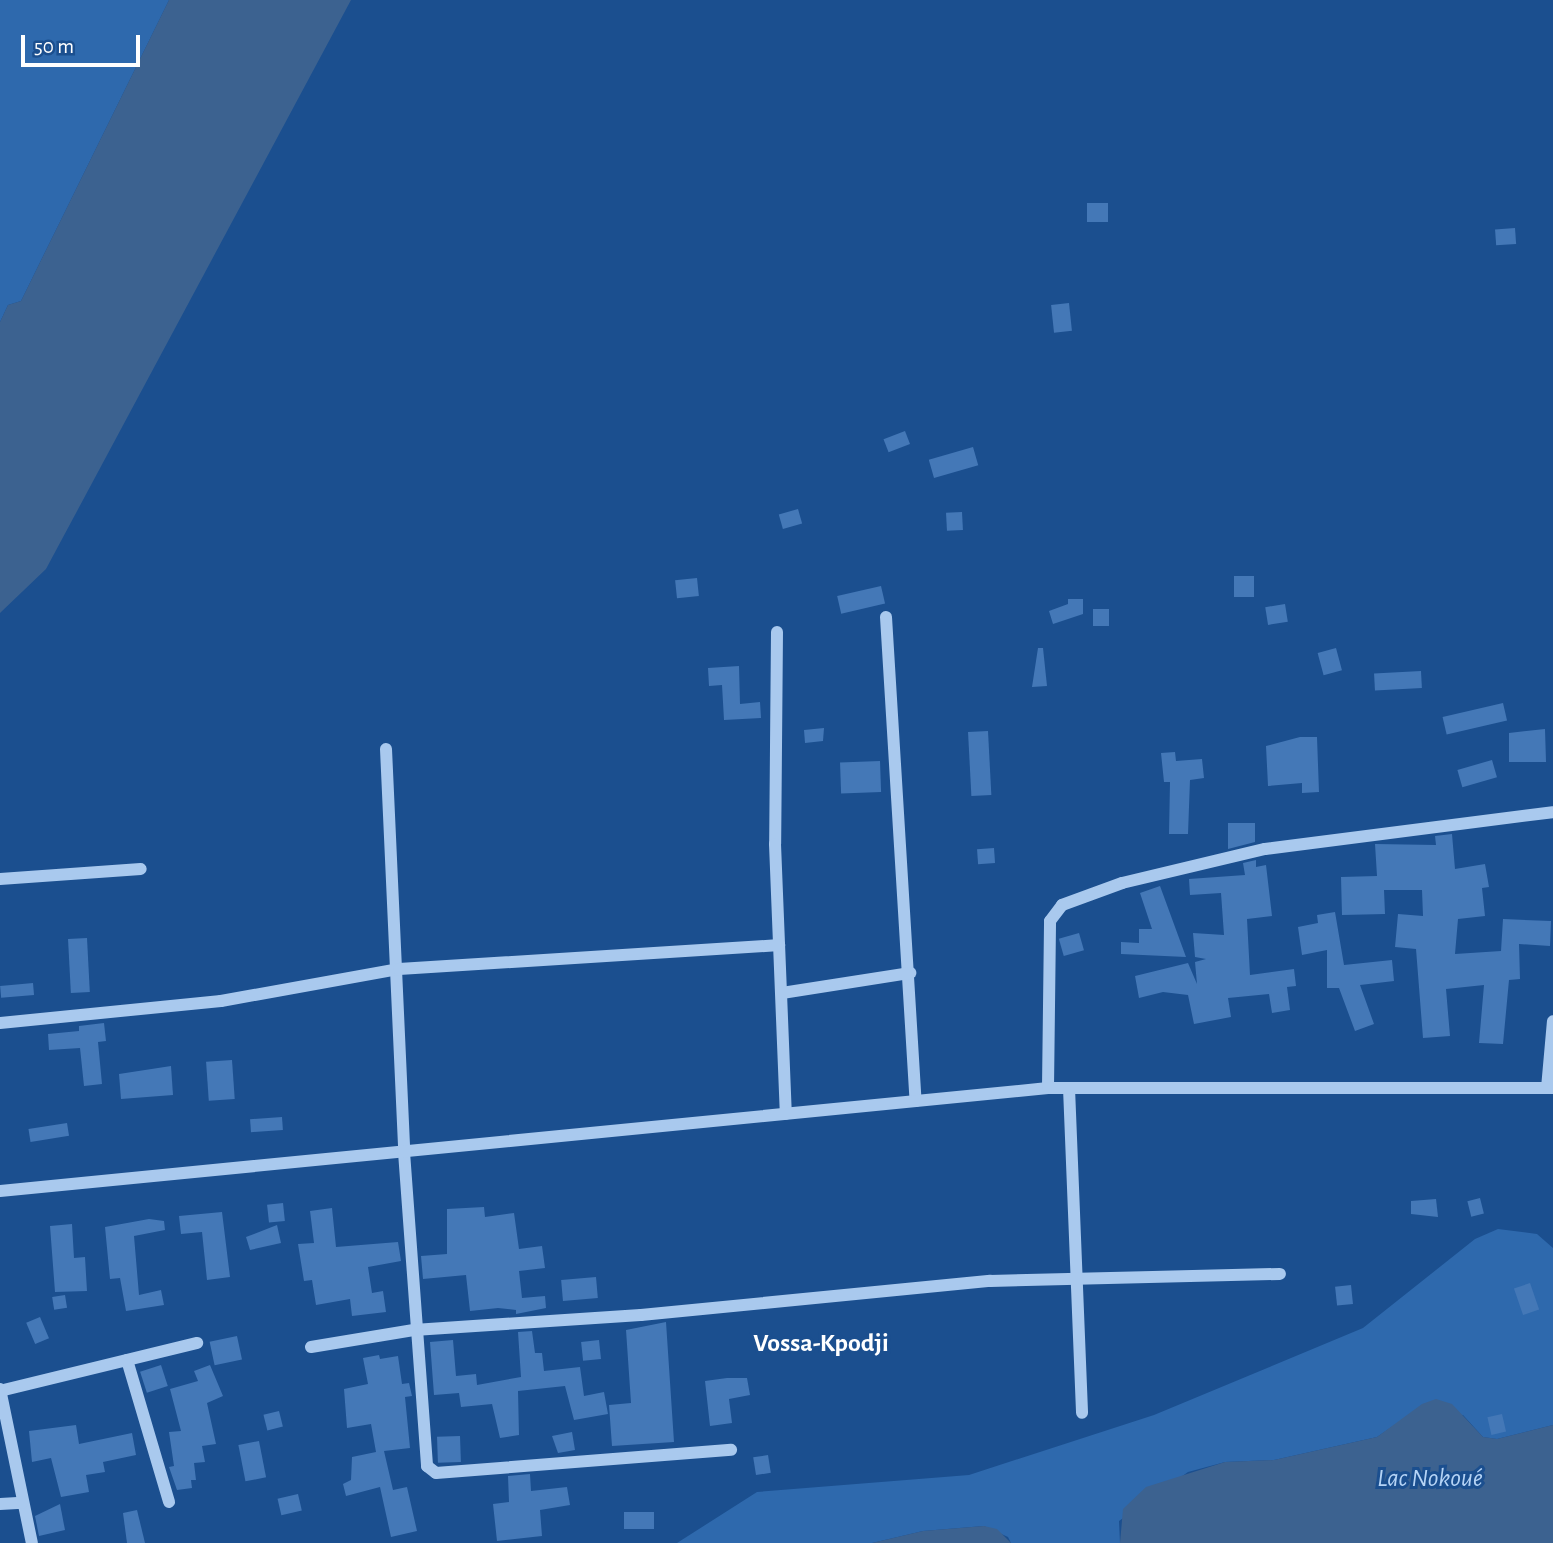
<!DOCTYPE html>
<html>
<head>
<meta charset="utf-8">
<style>
  body { margin:0 }
  #map { position:relative; width:1553px; height:1543px; overflow:hidden; background:#1b4f8f; font-family:"Alegreya Sans",sans-serif }
  div>[style] { position:absolute }
  .green>* { inset:0; background:#2e69ad }
  .water>* { inset:0; background:#3c6290 }
  .building>* { inset:0; background:#4478b7; transform-origin:0 0 }
  .minor>* { height:12px; margin:-6px; padding:0 6px; transform-origin:6px; border-radius:6px; background:#a9c9ee }
  span { translate:-50% -50%; white-space:nowrap; text-align:center; line-height:1.15; -webkit-text-stroke:6px #1b4f8f; paint-order:stroke }
  .neighbourhood-label { font-size:26px; color:#fff; font-weight:700 }
  .water-label { font-size:26px; color:#b5d3f5; font-style:italic }
  .scale { position:absolute; left:21px; top:35px; width:119px; height:32px; box-sizing:border-box; border:4px solid #fff; border-top:0; padding-left:9px; font-size:21px; line-height:24px; white-space:nowrap; color:#fff; -webkit-text-stroke:5px #1b4f8f; paint-order:stroke }
</style>
</head>
<body>
<div id="map">
  <div class="green">
    <div style="clip-path:polygon(0 0,169px 0,21px 301px,8px 305px,0 322px)"></div>
    <div style="clip-path:polygon(1498px 1229px,1537px 1234px,1553px 1248px,1553px 1425px,1497px 1439px,1483px 1437px,1463px 1415px,1393px 1426px,1377px 1437px,1274px 1460px,1225px 1462px,1188px 1472px,1119px 1521px,1120px 1543px,1011px 1543px,1008px 1537px,984px 1526px,923px 1531px,872px 1543px,677px 1543px,757px 1492px,969px 1475px,1154px 1415px,1363px 1328px,1475px 1239px)"></div>
  </div>
  <div class="water">
    <div style="clip-path:polygon(169px 0,351px 0,46px 569px,0 613px,0 322px,8px 305px,21px 301px)"></div>
    <div style="clip-path:polygon(1436px 1399px,1452px 1404px,1483px 1437px,1497px 1439px,1553px 1425px,1553px 1543px,1120px 1543px,1123px 1509px,1146px 1487px,1225px 1462px,1274px 1460px,1377px 1437px,1422px 1404px)"></div>
    <div style="clip-path:polygon(984px 1526px,997px 1529px,1011px 1543px,872px 1543px,923px 1531px)"></div>
  </div>
  <div class="building">
    <div style="left:1108px;top:203px;width:19px;height:21px;rotate:90deg"></div>
    <div style="left:1515px;top:228px;width:16px;height:20px;rotate:86deg"></div>
    <div style="left:1069px;top:303px;width:28px;height:18px;rotate:84deg"></div>
    <div style="left:905px;top:431px;width:14px;height:23px;rotate:69deg"></div>
    <div style="left:973px;top:447px;width:19px;height:46px;rotate:74deg"></div>
    <div style="left:798px;top:509px;width:15px;height:20px;rotate:74deg"></div>
    <div style="left:962px;top:512px;width:18px;height:16px;rotate:87deg"></div>
    <div style="left:1234px;top:576px;width:20px;height:21px"></div>
    <div style="left:697px;top:578px;width:18px;height:22px;rotate:84deg"></div>
    <div style="left:881px;top:586px;width:18px;height:45px;rotate:77deg"></div>
    <div style="clip-path:polygon(1068px 599px,1083px 599px,1083px 614px,1053px 624px,1049px 611px,1068px 604px)"></div>
    <div style="left:1285px;top:604px;width:18px;height:20px;rotate:81deg"></div>
    <div style="left:1093px;top:609px;width:16px;height:17px"></div>
    <div style="clip-path:polygon(1038px 648px,1043px 648px,1047px 686px,1032px 687px)"></div>
    <div style="left:1336px;top:648px;width:23px;height:19px;rotate:75deg"></div>
    <div style="clip-path:polygon(739px 666px,740px 704px,760px 702px,761px 718px,724px 720px,722px 685px,709px 686px,708px 668px)"></div>
    <div style="left:1421px;top:671px;width:17px;height:47px;rotate:87deg"></div>
    <div style="left:1503px;top:703px;width:18px;height:62px;rotate:77deg"></div>
    <div style="clip-path:polygon(824px 728px,823px 741px,805px 743px,804px 730px)"></div>
    <div style="clip-path:polygon(1545px 729px,1546px 762px,1509px 762px,1509px 733px)"></div>
    <div style="left:988px;top:731px;width:64px;height:20px;rotate:87deg"></div>
    <div style="clip-path:polygon(1300px 737px,1317px 737px,1319px 792px,1302px 793px,1302px 783px,1268px 786px,1266px 746px)"></div>
    <div style="clip-path:polygon(1175px 752px,1176px 761px,1202px 759px,1204px 778px,1190px 780px,1188px 834px,1169px 834px,1170px 782px,1164px 782px,1161px 753px)"></div>
    <div style="left:1492px;top:760px;width:18px;height:36px;rotate:74deg"></div>
    <div style="left:880px;top:761px;width:31px;height:40px;rotate:88deg"></div>
    <div style="clip-path:polygon(1228px 823px,1255px 823px,1255px 842px,1228px 849px)"></div>
    <div style="clip-path:polygon(1452px 834px,1455px 869px,1485px 864px,1489px 887px,1482px 888px,1485px 916px,1458px 919px,1455px 954px,1501px 951px,1503px 919px,1551px 921px,1550px 946px,1519px 944px,1520px 979px,1509px 980px,1503px 1044px,1479px 1043px,1484px 985px,1446px 989px,1450px 1036px,1423px 1038px,1416px 949px,1395px 947px,1398px 914px,1423px 916px,1422px 890px,1384px 890px,1385px 914px,1342px 915px,1341px 877px,1377px 876px,1375px 844px,1436px 845px,1435px 836px)"></div>
    <div style="left:994px;top:848px;width:15px;height:17px;rotate:86deg"></div>
    <div style="clip-path:polygon(1256px 860px,1256px 867px,1266px 865px,1272px 916px,1247px 919px,1250px 975px,1294px 969px,1296px 986px,1287px 987px,1290px 1010px,1272px 1013px,1269px 994px,1228px 998px,1231px 1017px,1194px 1024px,1188px 995px,1163px 992px,1139px 998px,1135px 976px,1188px 963px,1197px 984px,1195px 962px,1206px 959px,1195px 957px,1193px 933px,1224px 935px,1221px 893px,1190px 895px,1189px 879px,1245px 875px,1243px 863px)"></div>
    <div style="clip-path:polygon(1160px 886px,1186px 957px,1121px 954px,1121px 942px,1139px 943px,1139px 929px,1152px 929px,1140px 893px)"></div>
    <div style="clip-path:polygon(1335px 912px,1344px 965px,1392px 960px,1394px 981px,1360px 985px,1374px 1024px,1355px 1031px,1339px 988px,1327px 988px,1327px 950px,1302px 955px,1298px 927px,1318px 923px,1317px 915px)"></div>
    <div style="left:1079px;top:933px;width:18px;height:21px;rotate:74deg"></div>
    <div style="left:87px;top:938px;width:54px;height:19px;rotate:87deg"></div>
    <div style="left:33px;top:983px;width:12px;height:33px;rotate:85deg"></div>
    <div style="clip-path:polygon(104px 1023px,106px 1041px,98px 1042px,102px 1084px,84px 1086px,80px 1048px,49px 1050px,48px 1034px,79px 1031px,79px 1026px)"></div>
    <div style="left:232px;top:1060px;width:39px;height:26px;rotate:86deg"></div>
    <div style="clip-path:polygon(171px 1066px,173px 1095px,121px 1099px,119px 1074px)"></div>
    <div style="left:282px;top:1117px;width:13px;height:32px;rotate:86deg"></div>
    <div style="left:67px;top:1123px;width:13px;height:39px;rotate:81deg"></div>
    <div style="left:1480px;top:1198px;width:16px;height:13px;rotate:76deg"></div>
    <div style="clip-path:polygon(1436px 1199px,1438px 1217px,1411px 1214px,1411px 1201px)"></div>
    <div style="left:283px;top:1203px;width:18px;height:16px;rotate:84deg"></div>
    <div style="clip-path:polygon(484px 1207px,485px 1217px,514px 1213px,519px 1249px,542px 1246px,545px 1268px,519px 1271px,522px 1298px,545px 1296px,546px 1308px,516px 1314px,516px 1310px,498px 1308px,470px 1311px,466px 1275px,423px 1279px,421px 1256px,447px 1254px,447px 1209px)"></div>
    <div style="clip-path:polygon(332px 1208px,336px 1247px,398px 1242px,401px 1261px,368px 1267px,372px 1293px,383px 1291px,386px 1312px,352px 1316px,350px 1299px,316px 1305px,312px 1280px,304px 1281px,298px 1244px,314px 1243px,310px 1211px)"></div>
    <div style="clip-path:polygon(222px 1212px,230px 1277px,207px 1280px,202px 1232px,181px 1234px,179px 1216px)"></div>
    <div style="clip-path:polygon(149px 1219px,164px 1221px,165px 1230px,134px 1236px,139px 1295px,161px 1290px,164px 1305px,126px 1311px,120px 1278px,110px 1279px,105px 1227px)"></div>
    <div style="clip-path:polygon(72px 1224px,74px 1258px,85px 1257px,87px 1291px,55px 1292px,50px 1226px)"></div>
    <div style="clip-path:polygon(277px 1225px,281px 1243px,250px 1250px,246px 1237px)"></div>
    <div style="left:596px;top:1277px;width:21px;height:35px;rotate:85deg"></div>
    <div style="left:1530px;top:1283px;width:28px;height:17px;rotate:71deg"></div>
    <div style="left:1351px;top:1285px;width:19px;height:16px;rotate:84deg"></div>
    <div style="left:65px;top:1295px;width:13px;height:13px;rotate:81deg"></div>
    <div style="left:40px;top:1317px;width:23px;height:15px;rotate:67deg"></div>
    <div style="clip-path:polygon(666px 1322px,674px 1442px,612px 1446px,609px 1405px,631px 1403px,626px 1330px)"></div>
    <div style="clip-path:polygon(532px 1331px,535px 1353px,542px 1353px,544px 1371px,580px 1367px,584px 1396px,604px 1392px,608px 1414px,574px 1420px,565px 1386px,518px 1391px,519px 1435px,500px 1438px,492px 1404px,461px 1407px,459px 1393px,434px 1395px,430px 1342px,453px 1340px,456px 1376px,476px 1374px,477px 1385px,521px 1377px,518px 1332px)"></div>
    <div style="left:237px;top:1336px;width:24px;height:28px;rotate:78deg"></div>
    <div style="left:599px;top:1340px;width:19px;height:18px;rotate:84deg"></div>
    <div style="clip-path:polygon(379px 1355px,380px 1359px,398px 1356px,402px 1384px,409px 1383px,412px 1396px,405px 1397px,410px 1448px,384px 1451px,393px 1490px,407px 1487px,417px 1531px,391px 1537px,380px 1487px,346px 1496px,343px 1484px,351px 1480px,352px 1457px,376px 1452px,371px 1424px,347px 1428px,344px 1389px,368px 1384px,363px 1358px)"></div>
    <div style="left:161px;top:1365px;width:22px;height:22px;rotate:72deg"></div>
    <div style="clip-path:polygon(210px 1365px,223px 1396px,207px 1403px,216px 1444px,202px 1446px,205px 1462px,194px 1463px,196px 1480px,191px 1480px,192px 1488px,177px 1490px,169px 1467px,174px 1466px,169px 1432px,181px 1431px,170px 1389px,198px 1381px,194px 1371px)"></div>
    <div style="clip-path:polygon(727px 1378px,747px 1378px,750px 1395px,729px 1399px,732px 1423px,710px 1426px,705px 1381px)"></div>
    <div style="left:279px;top:1411px;width:16px;height:16px;rotate:76deg"></div>
    <div style="left:1502px;top:1414px;width:18px;height:15px;rotate:77deg"></div>
    <div style="clip-path:polygon(76px 1425px,79px 1444px,132px 1433px,136px 1455px,103px 1462px,105px 1472px,86px 1475px,89px 1492px,61px 1497px,51px 1458px,32px 1462px,29px 1431px)"></div>
    <div style="clip-path:polygon(572px 1432px,575px 1450px,558px 1453px,552px 1436px)"></div>
    <div style="left:460px;top:1436px;width:26px;height:23px;rotate:88deg"></div>
    <div style="left:259px;top:1441px;width:37px;height:21px;rotate:79deg"></div>
    <div style="left:768px;top:1455px;width:18px;height:15px;rotate:81deg"></div>
    <div style="clip-path:polygon(530px 1474px,531px 1491px,567px 1487px,570px 1505px,540px 1510px,542px 1536px,497px 1541px,493px 1504px,509px 1502px,508px 1476px)"></div>
    <div style="left:298px;top:1494px;width:17px;height:21px;rotate:77deg"></div>
    <div style="clip-path:polygon(60px 1504px,65px 1530px,39px 1536px,35px 1516px)"></div>
    <div style="clip-path:polygon(137px 1510px,145px 1543px,127px 1543px,123px 1513px)"></div>
    <div style="left:624px;top:1512px;width:30px;height:17px"></div>
  </div>
  <div class="minor">
    <div style="left:886px;top:617px;width:485px;rotate:86.5deg"></div>
    <div style="left:777px;top:632px;width:212px;rotate:90.5deg"></div>
    <div style="left:775px;top:844px;width:270px;rotate:87.7deg"></div>
    <div style="left:386px;top:749px;width:403px;rotate:87.4deg"></div>
    <div style="left:404px;top:1152px;width:315px;rotate:85.8deg"></div>
    <div style="left:427px;top:1466px;width:11px;rotate:38deg"></div>
    <div style="left:436px;top:1473px;width:296px;rotate:-4.5deg"></div>
    <div style="left:0;top:879px;width:141px;rotate:-4.1deg"></div>
    <div style="left:782px;top:993px;width:130px;rotate:-8.9deg"></div>
    <div style="left:0;top:1023px;width:222px;rotate:-5.7deg"></div>
    <div style="left:221px;top:1001px;width:181px;rotate:-10.2deg"></div>
    <div style="left:399px;top:969px;width:381px;rotate:-3.6deg"></div>
    <div style="left:1048px;top:1088px;width:167px;rotate:-89.3deg"></div>
    <div style="left:1050px;top:921px;width:20px;rotate:-53deg"></div>
    <div style="left:1062px;top:905px;width:64px;rotate:-20.1deg"></div>
    <div style="left:1122px;top:883px;width:147px;rotate:-13.4deg"></div>
    <div style="left:1265px;top:849px;width:290px;rotate:-7.3deg"></div>
    <div style="left:1069px;top:1088px;width:325px;rotate:87.7deg"></div>
    <div style="left:1547px;top:1088px;width:67px;rotate:-84.9deg"></div>
    <div style="left:0;top:1191px;width:1053px;rotate:-5.61deg"></div>
    <div style="left:1048px;top:1088px;width:505px"></div>
    <div style="left:311px;top:1347px;width:104px;rotate:-9.4deg"></div>
    <div style="left:414px;top:1330px;width:227px;rotate:-3.8deg"></div>
    <div style="left:641px;top:1315px;width:351px;rotate:-5.6deg"></div>
    <div style="left:990px;top:1281px;width:290px;rotate:-1.4deg"></div>
    <div style="left:127px;top:1360px;width:148px;rotate:73.5deg"></div>
    <div style="left:0;top:1389px;width:157px;rotate:78.3deg"></div>
    <div style="left:0;top:1391px;width:203px;rotate:-13.7deg"></div>
    <div style="left:0;top:1504px;width:22px;rotate:-3deg"></div>
  </div>
  <div class="neighbourhood-label">
    <span style="left:821px;top:1344px">Vossa-Kpodji</span>
  </div>
  <div class="water-label">
    <span style="left:1430px;top:1479px">Lac Nokoué</span>
  </div>
  <div class="scale">50 m</div>
</div>
</body>
</html>
